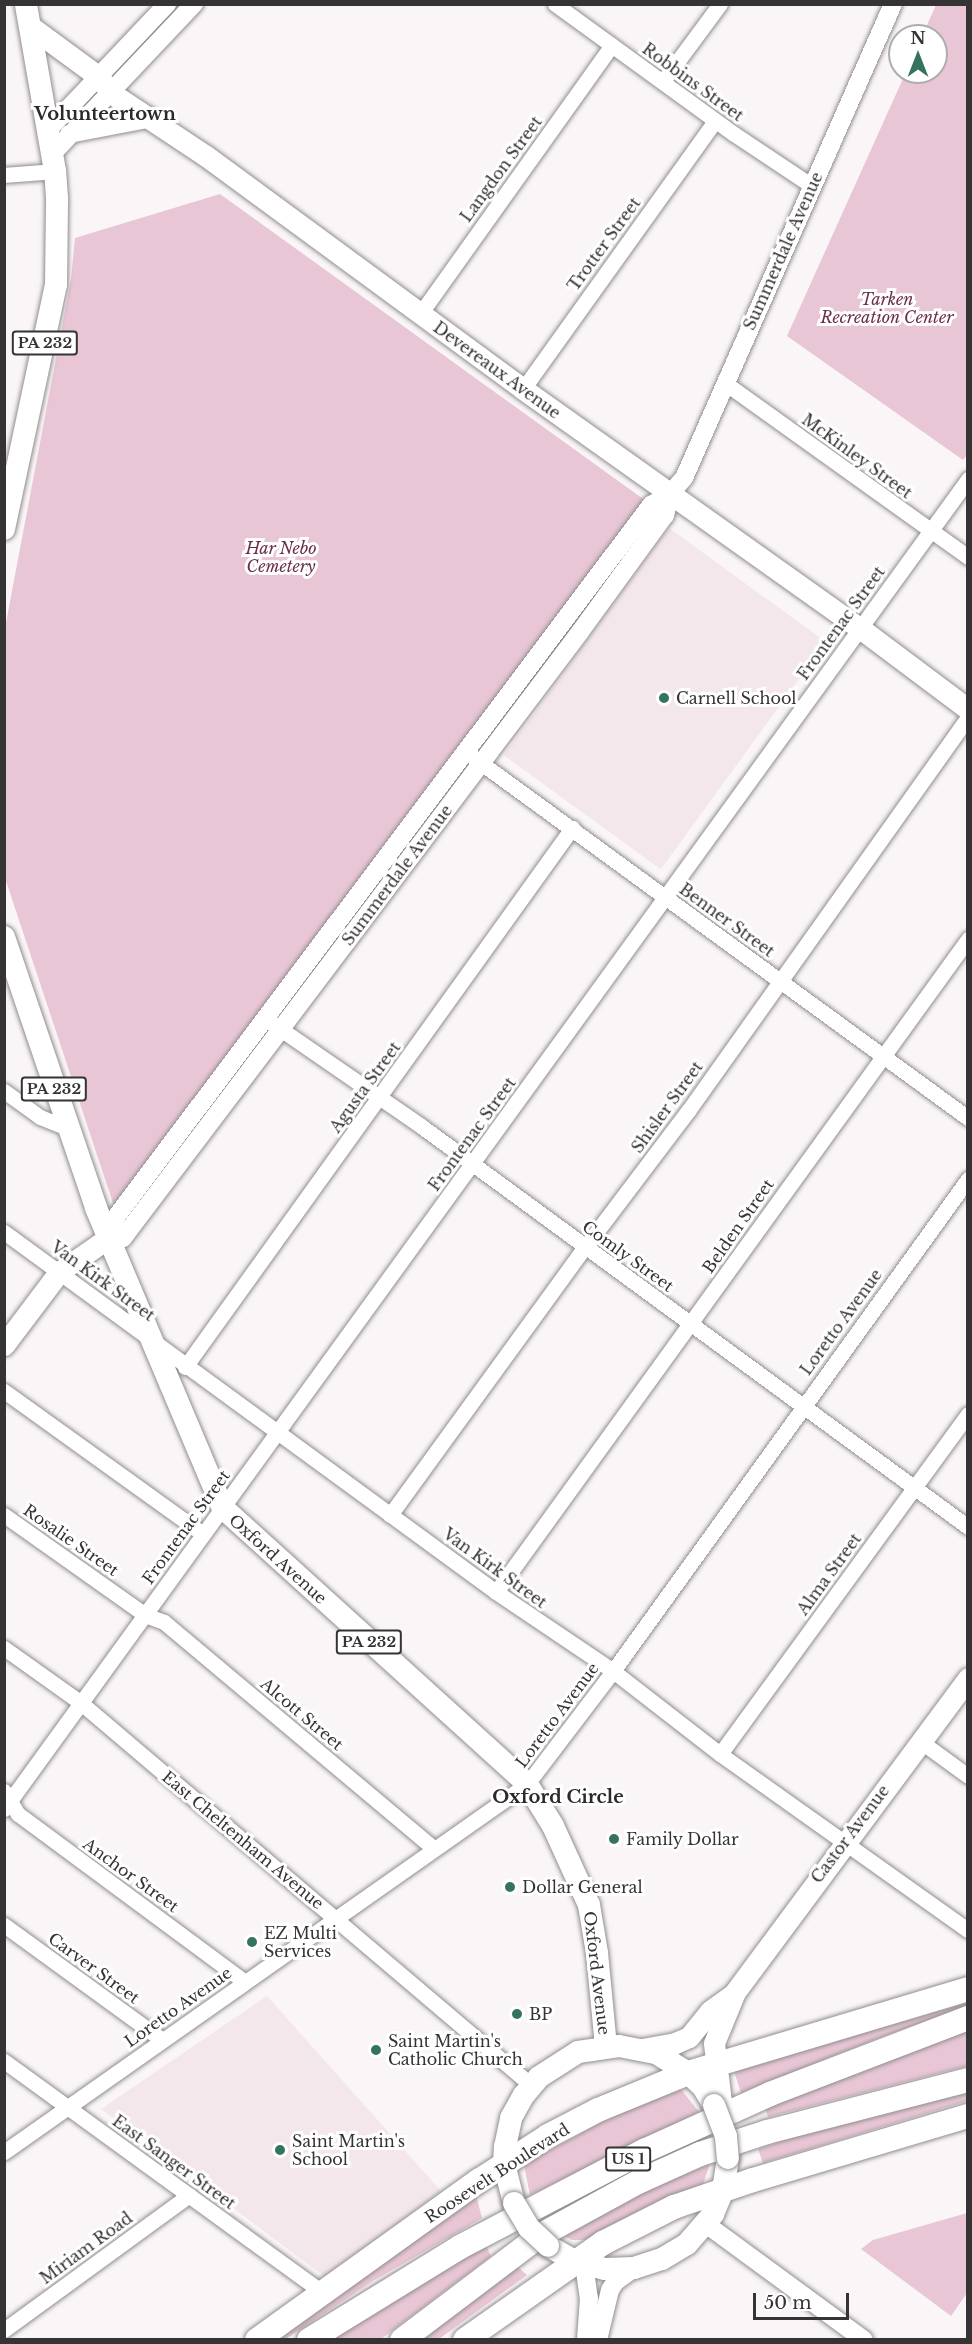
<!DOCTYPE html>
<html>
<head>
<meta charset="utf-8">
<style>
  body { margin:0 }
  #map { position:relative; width:972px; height:2344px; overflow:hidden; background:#faf5f7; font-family:"Libre Baskerville",serif }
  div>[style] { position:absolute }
  .built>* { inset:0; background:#f4e7ec; transform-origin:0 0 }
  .green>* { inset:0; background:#e8c6d5 }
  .roads { filter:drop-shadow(0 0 2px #918d8f) drop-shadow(0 0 2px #918d8f) }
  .minor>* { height:15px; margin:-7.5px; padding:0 7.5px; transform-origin:7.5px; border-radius:7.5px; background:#fff }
  .tertiary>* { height:18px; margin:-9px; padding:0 9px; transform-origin:9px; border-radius:9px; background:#fff }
  .secondary>* { height:21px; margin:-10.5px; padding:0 10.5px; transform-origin:10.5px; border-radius:10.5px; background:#fff }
  .primary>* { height:22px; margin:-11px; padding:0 11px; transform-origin:11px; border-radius:11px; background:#fff }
  .trunk>* { height:24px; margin:-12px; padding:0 12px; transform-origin:12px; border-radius:12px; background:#fff }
  .bridges { filter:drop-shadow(0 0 2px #918d8f) drop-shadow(0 0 2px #918d8f) }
  .primary-bridge>* { height:22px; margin:-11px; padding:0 11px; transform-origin:11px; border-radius:11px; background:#fff }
  .dots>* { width:16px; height:16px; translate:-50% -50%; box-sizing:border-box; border:3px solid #fff; border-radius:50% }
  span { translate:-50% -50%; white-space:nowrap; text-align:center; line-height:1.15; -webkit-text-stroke:6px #fff; paint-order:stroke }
  .shield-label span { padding:2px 4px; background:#fff; border:2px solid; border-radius:4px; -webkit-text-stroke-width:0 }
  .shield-label { font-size:15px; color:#353334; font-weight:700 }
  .street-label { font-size:16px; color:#353334 }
  .park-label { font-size:16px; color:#6c2c4e; font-style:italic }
  .poi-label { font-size:16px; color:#353334 }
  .left { translate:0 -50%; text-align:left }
  .neighbourhood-label { font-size:18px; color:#2c292a; font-weight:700 }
  .frame { position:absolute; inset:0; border:6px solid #353334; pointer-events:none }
  .north { position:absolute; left:888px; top:24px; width:60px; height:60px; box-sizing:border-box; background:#fff; border:2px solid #aeadae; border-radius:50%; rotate:0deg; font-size:16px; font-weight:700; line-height:24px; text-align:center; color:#353334 }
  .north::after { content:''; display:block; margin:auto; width:21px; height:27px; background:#36735f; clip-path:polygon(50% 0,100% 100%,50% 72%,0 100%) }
  .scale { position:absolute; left:753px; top:2293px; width:96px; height:27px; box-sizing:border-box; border:3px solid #353334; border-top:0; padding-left:8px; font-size:18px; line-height:21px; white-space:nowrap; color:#353334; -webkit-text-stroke:4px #fff; paint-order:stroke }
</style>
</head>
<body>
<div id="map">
  <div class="built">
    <div style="left:669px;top:528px;width:194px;height:281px;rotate:36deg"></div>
    <div style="clip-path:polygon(267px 1996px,441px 2191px,325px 2277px,101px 2109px)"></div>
  </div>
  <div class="green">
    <div style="clip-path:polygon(936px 5px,967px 5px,968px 454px,963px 460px,787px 336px,906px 72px,936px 72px,936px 36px,922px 36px)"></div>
    <div style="clip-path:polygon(220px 194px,646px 501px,114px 1206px,5px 878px,5px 628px,71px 279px,75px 238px)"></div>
    <div style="clip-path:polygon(967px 2003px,967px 2006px,881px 2037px,741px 2093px,734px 2071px)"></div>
    <div style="clip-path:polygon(967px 2031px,967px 2066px,768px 2117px,765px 2107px)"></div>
    <div style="clip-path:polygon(680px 2088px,699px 2112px,530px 2195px,524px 2165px,616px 2114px)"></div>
    <div style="clip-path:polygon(967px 2093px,967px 2101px,763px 2163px,758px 2149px,810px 2132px)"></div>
    <div style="clip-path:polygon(710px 2164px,703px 2184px,649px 2207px,585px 2240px,572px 2240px,564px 2236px,650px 2188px)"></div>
    <div style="clip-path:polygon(476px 2195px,482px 2218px,373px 2281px,286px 2339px,278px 2340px)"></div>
    <div style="clip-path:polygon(967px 2213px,967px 2293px,951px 2316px,861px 2249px,873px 2240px)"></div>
    <div style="clip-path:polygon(485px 2244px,491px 2256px,381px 2339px,323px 2340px)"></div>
    <div style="clip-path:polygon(518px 2267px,527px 2275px,439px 2339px,421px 2340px)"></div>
  </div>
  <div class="roads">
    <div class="minor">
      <div style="left:555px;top:4px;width:221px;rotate:36deg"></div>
      <div style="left:734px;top:134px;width:94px;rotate:33.7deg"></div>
      <div style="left:663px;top:81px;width:96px;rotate:-53.5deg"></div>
      <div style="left:4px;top:175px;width:51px;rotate:-4.5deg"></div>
      <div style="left:420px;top:314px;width:330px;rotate:-54.5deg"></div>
      <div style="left:725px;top:383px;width:299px;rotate:35.6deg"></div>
      <div style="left:523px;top:389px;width:330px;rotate:-54.4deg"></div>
      <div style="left:466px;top:752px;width:621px;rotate:36.1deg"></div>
      <div style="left:266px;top:1019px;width:188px;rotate:34.6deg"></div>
      <div style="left:421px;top:1126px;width:678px;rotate:36.24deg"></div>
      <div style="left:4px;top:1091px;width:44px;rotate:35.8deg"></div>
      <div style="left:40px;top:1117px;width:29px;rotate:22deg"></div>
      <div style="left:4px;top:1232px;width:610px;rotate:36.19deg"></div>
      <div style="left:496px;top:1592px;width:141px;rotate:34deg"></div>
      <div style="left:613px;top:1671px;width:135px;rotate:37.8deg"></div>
      <div style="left:720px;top:1754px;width:304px;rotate:35.4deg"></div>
      <div style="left:185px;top:1367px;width:664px;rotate:-54.32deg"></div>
      <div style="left:4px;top:1391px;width:245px;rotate:35.7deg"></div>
      <div style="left:4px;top:1515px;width:173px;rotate:35.3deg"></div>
      <div style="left:145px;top:1615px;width:20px;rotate:20deg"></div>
      <div style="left:164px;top:1622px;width:351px;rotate:40deg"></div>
      <div style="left:390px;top:1515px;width:331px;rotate:-54deg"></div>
      <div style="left:585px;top:1247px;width:171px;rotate:-52.9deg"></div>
      <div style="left:688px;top:1111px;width:483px;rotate:-54.6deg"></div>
      <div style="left:496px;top:1592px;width:806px;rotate:-54.14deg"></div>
      <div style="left:4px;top:1648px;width:95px;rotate:35.5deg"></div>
      <div style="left:81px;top:1703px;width:590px;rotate:40.33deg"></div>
      <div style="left:920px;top:1741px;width:59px;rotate:36.1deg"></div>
      <div style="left:720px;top:1754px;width:421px;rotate:-53.9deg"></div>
      <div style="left:4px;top:1791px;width:27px;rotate:59deg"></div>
      <div style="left:18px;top:1814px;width:282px;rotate:36.5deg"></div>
      <div style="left:4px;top:1809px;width:1643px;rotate:-54.06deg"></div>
      <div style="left:4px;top:1925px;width:195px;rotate:36deg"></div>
      <div style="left:4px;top:2061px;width:393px;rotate:36deg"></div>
      <div style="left:4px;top:2152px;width:639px;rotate:-35.13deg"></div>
      <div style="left:527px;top:1784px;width:142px;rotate:-52.7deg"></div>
      <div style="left:613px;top:1671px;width:607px;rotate:-54.19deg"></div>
      <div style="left:4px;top:2330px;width:229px;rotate:-36.1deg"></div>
    </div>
    <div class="tertiary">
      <div style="left:47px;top:131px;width:175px;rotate:-46.6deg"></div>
      <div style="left:69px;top:134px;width:80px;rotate:-10.8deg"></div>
      <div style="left:52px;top:154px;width:207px;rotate:-46.6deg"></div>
      <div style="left:670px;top:494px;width:22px;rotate:103deg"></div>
      <div style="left:665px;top:515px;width:145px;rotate:126deg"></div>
      <div style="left:580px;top:632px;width:497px;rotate:127deg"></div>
      <div style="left:281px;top:1029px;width:262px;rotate:127.1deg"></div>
      <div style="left:123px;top:1238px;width:15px;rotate:180deg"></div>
      <div style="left:108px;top:1238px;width:22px;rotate:-69deg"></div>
      <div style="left:116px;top:1217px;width:891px;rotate:-53.08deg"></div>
      <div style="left:651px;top:505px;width:22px;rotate:-30deg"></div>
      <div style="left:670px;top:494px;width:21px;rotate:-49deg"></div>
      <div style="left:684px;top:478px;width:518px;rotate:-66.21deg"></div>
      <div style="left:706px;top:2224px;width:196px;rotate:36.3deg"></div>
      <div style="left:584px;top:2264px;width:34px;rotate:82deg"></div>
      <div style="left:589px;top:2298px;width:42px;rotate:94.1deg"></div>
      <div style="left:598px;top:2340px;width:51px;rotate:-76.5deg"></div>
      <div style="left:610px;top:2290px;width:9px;rotate:-58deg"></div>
      <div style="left:615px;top:2282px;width:24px;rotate:-36deg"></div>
    </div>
    <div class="secondary">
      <div style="left:31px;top:27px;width:84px;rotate:36.3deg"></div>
      <div style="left:99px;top:77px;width:20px;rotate:53deg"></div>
      <div style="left:111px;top:93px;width:114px;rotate:33.6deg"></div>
      <div style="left:206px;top:156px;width:393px;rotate:36.3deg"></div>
      <div style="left:523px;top:389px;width:415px;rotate:35.4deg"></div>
      <div style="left:861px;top:629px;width:134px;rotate:36.8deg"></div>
      <div style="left:4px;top:1345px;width:91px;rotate:-53deg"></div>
      <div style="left:59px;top:1272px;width:60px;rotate:-34.8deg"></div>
      <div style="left:642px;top:2049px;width:34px;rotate:-10deg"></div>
      <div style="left:675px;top:2043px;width:15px;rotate:-23deg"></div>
      <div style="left:689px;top:2037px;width:33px;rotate:-51deg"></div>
      <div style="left:710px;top:2011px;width:27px;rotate:-36deg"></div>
      <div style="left:721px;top:2102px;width:59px;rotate:-96.8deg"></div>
      <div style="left:714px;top:2043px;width:55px;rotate:-67.6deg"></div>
      <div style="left:735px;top:1992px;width:391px;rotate:-53.4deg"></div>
    </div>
    <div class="primary">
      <div style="left:4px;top:529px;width:249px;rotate:-78deg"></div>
      <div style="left:56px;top:285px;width:87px;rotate:-89.3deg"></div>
      <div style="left:57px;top:198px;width:27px;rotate:-94deg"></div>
      <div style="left:55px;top:171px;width:169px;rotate:-99.9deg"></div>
      <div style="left:4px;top:937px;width:286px;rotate:71.2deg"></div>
      <div style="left:96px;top:1208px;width:326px;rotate:67.1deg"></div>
      <div style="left:223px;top:1508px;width:411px;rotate:42.2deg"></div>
      <div style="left:527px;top:1784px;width:49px;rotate:58.2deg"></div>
      <div style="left:553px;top:1826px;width:87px;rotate:65.5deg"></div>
      <div style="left:589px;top:1905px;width:49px;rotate:80.5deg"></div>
      <div style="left:597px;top:1953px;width:94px;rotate:84.5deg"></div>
      <div style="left:514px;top:2203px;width:40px;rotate:-104.4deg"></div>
      <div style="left:504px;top:2164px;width:17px;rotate:-87deg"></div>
      <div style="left:505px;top:2147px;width:30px;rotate:-78deg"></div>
      <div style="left:511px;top:2118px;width:26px;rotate:-61deg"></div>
      <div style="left:524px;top:2095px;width:23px;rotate:-50deg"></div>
      <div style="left:539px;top:2077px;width:46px;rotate:-32.7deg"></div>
      <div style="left:578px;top:2052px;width:41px;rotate:-8.3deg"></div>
      <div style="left:619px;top:2046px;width:38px;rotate:11deg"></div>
      <div style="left:656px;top:2053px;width:38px;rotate:32deg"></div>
      <div style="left:688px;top:2073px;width:21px;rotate:43deg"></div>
      <div style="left:703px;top:2087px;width:21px;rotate:59deg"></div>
      <div style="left:548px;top:2246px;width:31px;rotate:29deg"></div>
      <div style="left:575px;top:2261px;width:31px;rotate:15deg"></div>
      <div style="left:605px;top:2269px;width:29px;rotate:-2deg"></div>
      <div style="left:634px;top:2268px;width:29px;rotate:-18deg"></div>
      <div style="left:662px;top:2259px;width:29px;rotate:-31deg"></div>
      <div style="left:687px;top:2244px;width:40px;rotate:-49deg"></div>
      <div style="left:713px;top:2214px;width:26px;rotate:-67deg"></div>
      <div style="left:723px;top:2190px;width:32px;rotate:-81deg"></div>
    </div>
    <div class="trunk">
      <div style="left:257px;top:2340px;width:274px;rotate:-35.7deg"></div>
      <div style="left:480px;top:2180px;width:81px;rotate:-32.9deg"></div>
      <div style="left:548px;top:2136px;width:56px;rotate:-27.5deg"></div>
      <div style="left:598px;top:2110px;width:97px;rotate:-22.3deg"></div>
      <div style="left:688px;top:2073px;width:292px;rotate:-16.7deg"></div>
      <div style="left:309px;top:2340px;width:177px;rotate:-31.6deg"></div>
      <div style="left:460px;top:2247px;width:208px;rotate:-27.6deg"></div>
      <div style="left:644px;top:2151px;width:138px;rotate:-24.3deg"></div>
      <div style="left:770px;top:2094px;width:212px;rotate:-21deg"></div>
      <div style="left:402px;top:2340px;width:174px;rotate:-37.1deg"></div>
      <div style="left:541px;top:2235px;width:111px;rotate:-28.7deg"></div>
      <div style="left:638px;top:2182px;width:68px;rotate:-24.3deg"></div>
      <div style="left:700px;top:2154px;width:71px;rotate:-18.2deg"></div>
      <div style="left:767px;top:2132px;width:208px;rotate:-14.5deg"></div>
      <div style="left:465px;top:2340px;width:169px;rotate:-35.1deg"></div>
      <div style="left:603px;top:2243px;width:80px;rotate:-26.9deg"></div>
      <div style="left:674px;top:2207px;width:83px;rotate:-18.9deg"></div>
      <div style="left:753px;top:2180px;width:224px;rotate:-16.6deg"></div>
    </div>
  </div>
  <div class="bridges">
    <div class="primary-bridge">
      <div style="left:714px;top:2105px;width:34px;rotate:69deg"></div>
      <div style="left:726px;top:2137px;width:21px;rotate:85deg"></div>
      <div style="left:514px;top:2203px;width:29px;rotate:59deg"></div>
      <div style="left:529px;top:2228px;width:26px;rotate:43deg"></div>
    </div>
  </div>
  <div class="dots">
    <div style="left:664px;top:698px;background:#36735f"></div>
    <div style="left:614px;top:1839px;background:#36735f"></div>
    <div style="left:510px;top:1887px;background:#36735f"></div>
    <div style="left:252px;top:1942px;background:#36735f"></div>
    <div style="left:517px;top:2014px;background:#36735f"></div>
    <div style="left:376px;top:2050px;background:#36735f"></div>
    <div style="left:280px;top:2150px;background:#36735f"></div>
  </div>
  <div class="shield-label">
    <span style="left:45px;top:343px">PA 232</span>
    <span style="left:54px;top:1089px">PA 232</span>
    <span style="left:369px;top:1642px">PA 232</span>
    <span style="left:628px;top:2159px">US 1</span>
  </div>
  <div class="street-label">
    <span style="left:693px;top:82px;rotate:36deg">Robbins Street</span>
    <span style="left:501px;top:169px;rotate:-54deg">Langdon Street</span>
    <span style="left:604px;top:244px;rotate:-54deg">Trotter Street</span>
    <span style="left:783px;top:251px;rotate:-66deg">Summerdale Avenue</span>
    <span style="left:497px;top:370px;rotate:36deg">Devereaux Avenue</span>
    <span style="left:857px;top:456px;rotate:36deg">McKinley Street</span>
    <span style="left:841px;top:623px;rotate:-54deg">Frontenac Street</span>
    <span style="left:397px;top:875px;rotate:-53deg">Summerdale Avenue</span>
    <span style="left:727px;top:920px;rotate:36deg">Benner Street</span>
    <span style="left:365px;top:1087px;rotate:-54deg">Agusta Street</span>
    <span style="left:667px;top:1107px;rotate:-54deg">Shisler Street</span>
    <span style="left:472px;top:1134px;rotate:-54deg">Frontenac Street</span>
    <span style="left:738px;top:1226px;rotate:-55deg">Belden Street</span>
    <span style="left:628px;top:1256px;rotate:36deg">Comly Street</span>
    <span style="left:103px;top:1281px;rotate:36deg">Van Kirk Street</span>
    <span style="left:841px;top:1322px;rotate:-54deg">Loretto Avenue</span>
    <span style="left:186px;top:1527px;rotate:-54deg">Frontenac Street</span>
    <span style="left:71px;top:1540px;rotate:35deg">Rosalie Street</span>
    <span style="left:278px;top:1559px;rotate:42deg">Oxford Avenue</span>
    <span style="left:495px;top:1568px;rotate:36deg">Van Kirk Street</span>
    <span style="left:829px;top:1574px;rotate:-54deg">Alma Street</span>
    <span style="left:302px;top:1714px;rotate:40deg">Alcott Street</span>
    <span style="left:557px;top:1715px;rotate:-53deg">Loretto Avenue</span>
    <span style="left:850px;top:1834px;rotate:-53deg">Castor Avenue</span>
    <span style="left:243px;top:1840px;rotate:40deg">East Cheltenham Avenue</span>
    <span style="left:131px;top:1875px;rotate:36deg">Anchor Street</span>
    <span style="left:94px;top:1968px;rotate:36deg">Carver Street</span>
    <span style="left:597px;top:1973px;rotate:83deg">Oxford Avenue</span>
    <span style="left:178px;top:2007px;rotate:-35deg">Loretto Avenue</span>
    <span style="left:174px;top:2162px;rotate:36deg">East Sanger Street</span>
    <span style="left:497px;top:2173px;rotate:-33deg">Roosevelt Boulevard</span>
    <span style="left:86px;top:2248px;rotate:-36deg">Miriam Road</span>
  </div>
  <div class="park-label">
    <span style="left:887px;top:308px">Tarken<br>Recreation Center</span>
    <span style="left:281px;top:557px">Har Nebo<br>Cemetery</span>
  </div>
  <div class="poi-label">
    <span class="left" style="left:676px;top:698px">Carnell School</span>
    <span class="left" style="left:626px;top:1839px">Family Dollar</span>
    <span class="left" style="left:522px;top:1887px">Dollar General</span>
    <span class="left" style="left:264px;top:1942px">EZ Multi<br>Services</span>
    <span class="left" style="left:529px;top:2014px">BP</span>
    <span class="left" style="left:388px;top:2050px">Saint Martin's<br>Catholic Church</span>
    <span class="left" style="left:292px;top:2150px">Saint Martin's<br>School</span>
  </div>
  <div class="neighbourhood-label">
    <span style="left:105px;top:114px">Volunteertown</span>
    <span style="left:558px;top:1797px">Oxford Circle</span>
  </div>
  <div class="frame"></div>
  <div class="north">N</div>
  <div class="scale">50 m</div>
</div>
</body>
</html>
